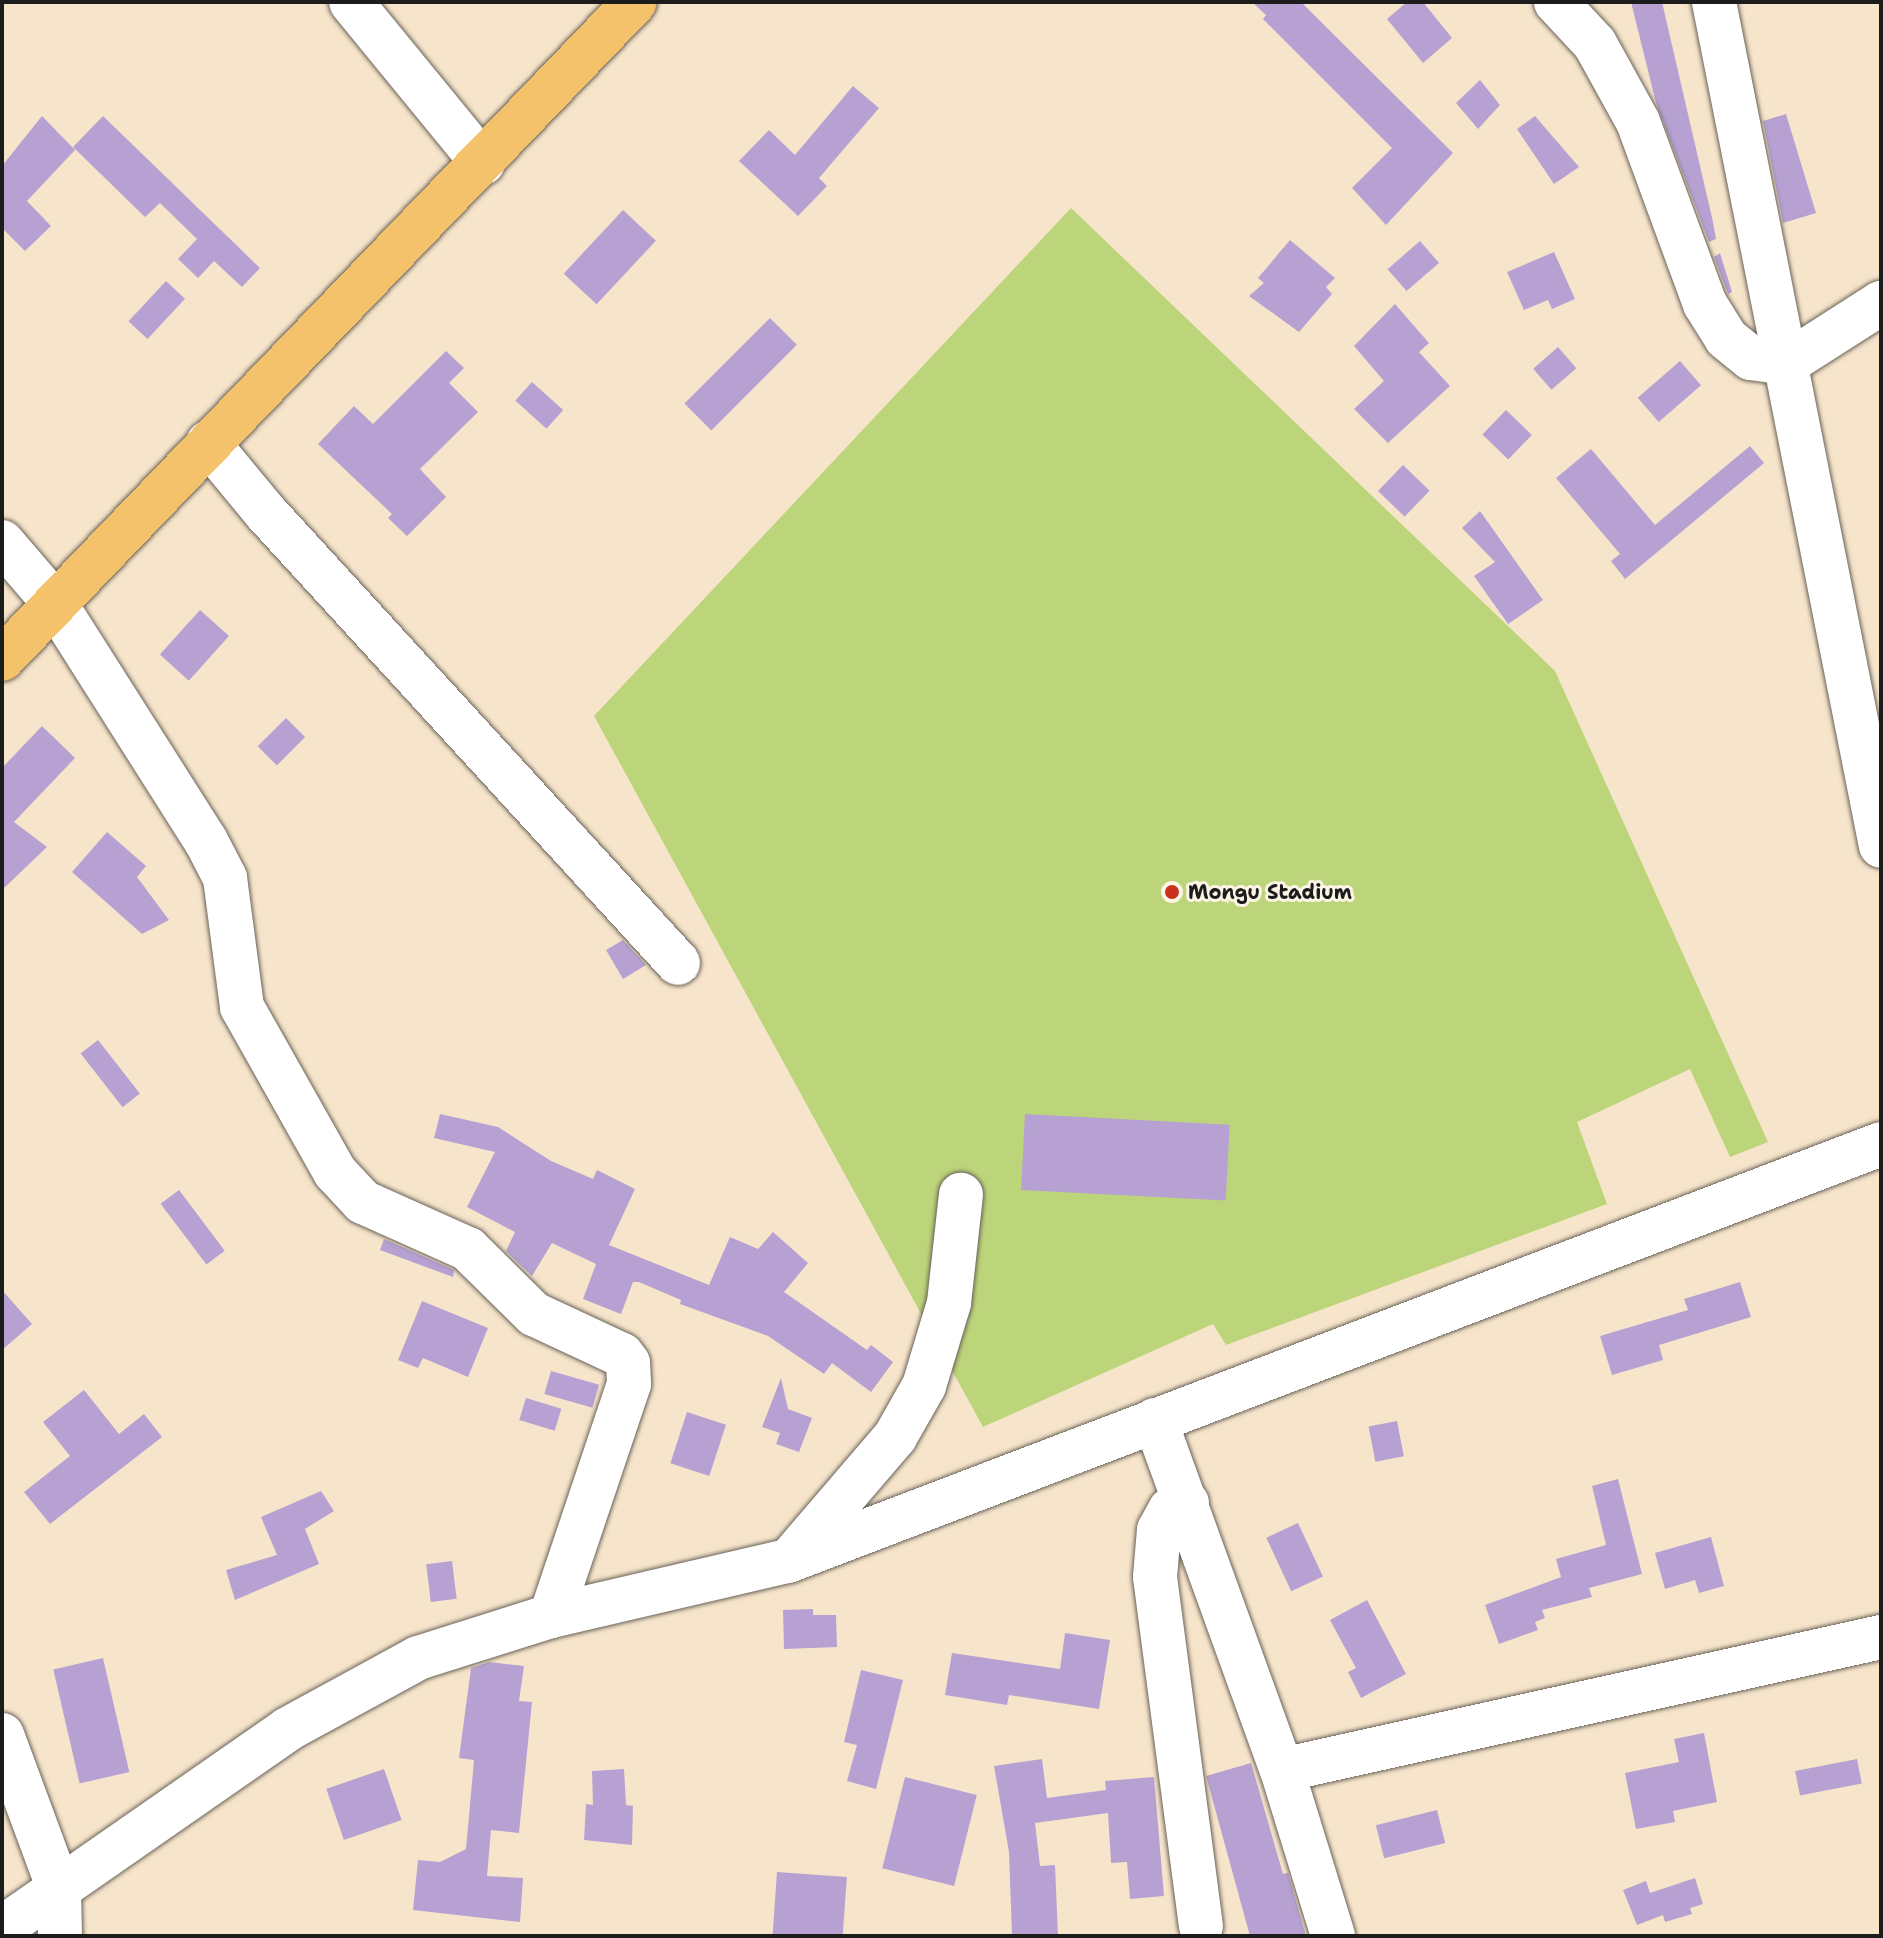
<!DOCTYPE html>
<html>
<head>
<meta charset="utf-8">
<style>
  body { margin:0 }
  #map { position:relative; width:1883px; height:1938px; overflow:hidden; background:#f7e5cb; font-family:"Shantell Sans",sans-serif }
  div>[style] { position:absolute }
  .green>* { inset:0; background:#bdd57a }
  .building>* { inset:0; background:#b7a1d3; transform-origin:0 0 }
  .roads { filter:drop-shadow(0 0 2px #696259) drop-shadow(0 0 2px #696259) }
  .minor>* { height:44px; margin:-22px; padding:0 22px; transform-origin:22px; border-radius:22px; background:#fff }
  .major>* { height:44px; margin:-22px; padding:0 22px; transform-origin:22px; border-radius:22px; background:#f3c26a }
  .dots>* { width:22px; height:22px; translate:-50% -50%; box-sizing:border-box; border:4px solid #fcf5e5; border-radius:50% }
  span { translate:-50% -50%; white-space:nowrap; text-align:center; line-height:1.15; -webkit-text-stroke:6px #fcf5e5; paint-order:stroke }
  .poi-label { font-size:20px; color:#1c1c1c; font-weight:700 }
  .left { translate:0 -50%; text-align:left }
  .frame { position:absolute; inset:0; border:4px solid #1c1c1c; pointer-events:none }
</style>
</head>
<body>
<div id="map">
  <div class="green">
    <div style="clip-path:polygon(1071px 208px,1555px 671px,1768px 1142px,1730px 1157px,1690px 1069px,1577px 1122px,1607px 1204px,1226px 1345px,1213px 1324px,983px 1427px,594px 716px)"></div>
  </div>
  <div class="building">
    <div style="clip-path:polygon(1252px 2px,1301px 2px,1453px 153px,1386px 225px,1352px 188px,1392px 148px,1263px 19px,1266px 15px)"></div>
    <div style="clip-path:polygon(1407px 2px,1423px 2px,1452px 38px,1423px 63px,1387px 19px)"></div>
    <div style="clip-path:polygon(1631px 2px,1662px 2px,1713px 222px,1716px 239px,1709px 242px,1656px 103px)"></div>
    <div style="clip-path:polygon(1480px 80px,1500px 105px,1478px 129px,1456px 103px)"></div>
    <div style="clip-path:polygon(853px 86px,879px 108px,819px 178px,827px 186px,798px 216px,739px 161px,769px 130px,795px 155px)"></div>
    <div style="clip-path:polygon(1786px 114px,1816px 213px,1783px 223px,1763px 121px)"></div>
    <div style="clip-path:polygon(42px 116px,75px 150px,27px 201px,51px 226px,25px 251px,2px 228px,2px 166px)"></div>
    <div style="clip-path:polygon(103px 116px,260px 268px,242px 287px,214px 261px,198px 278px,178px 259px,197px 239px,160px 203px,145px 217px,73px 147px)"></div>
    <div style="clip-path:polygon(1535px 116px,1579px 167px,1554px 184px,1517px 129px)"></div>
    <div style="left:623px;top:210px;width:45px;height:87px;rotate:43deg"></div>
    <div style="clip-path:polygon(1290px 240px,1335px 278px,1326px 287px,1332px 294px,1299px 332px,1249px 296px,1264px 283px,1258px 278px)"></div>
    <div style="left:1420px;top:241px;width:29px;height:43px;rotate:49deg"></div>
    <div style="clip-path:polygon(1554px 252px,1575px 299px,1552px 309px,1548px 300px,1524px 310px,1507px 272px)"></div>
    <div style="clip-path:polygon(1720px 253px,1732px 292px,1728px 294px,1714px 257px)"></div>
    <div style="left:166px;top:281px;width:26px;height:55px;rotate:43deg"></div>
    <div style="clip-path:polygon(1395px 304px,1429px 343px,1419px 352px,1450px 386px,1388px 443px,1354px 409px,1384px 381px,1354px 346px)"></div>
    <div style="left:770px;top:318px;width:38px;height:121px;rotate:45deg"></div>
    <div style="left:1558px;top:347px;width:28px;height:33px;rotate:49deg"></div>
    <div style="clip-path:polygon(446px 351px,464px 368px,449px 383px,478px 412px,420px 469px,446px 497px,407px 536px,388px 518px,392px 514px,318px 444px,354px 406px,373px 424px)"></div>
    <div style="left:1680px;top:361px;width:32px;height:56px;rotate:49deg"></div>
    <div style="left:532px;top:382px;width:42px;height:25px;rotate:42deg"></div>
    <div style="left:1506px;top:410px;width:36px;height:34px;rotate:44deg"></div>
    <div style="clip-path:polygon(1750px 446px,1764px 463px,1625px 579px,1611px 561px,1620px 554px,1556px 478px,1591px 449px,1655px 525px)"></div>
    <div style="left:1403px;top:465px;width:37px;height:36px;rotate:44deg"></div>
    <div style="clip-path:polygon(1480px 511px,1543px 600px,1508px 624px,1474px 576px,1495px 562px,1462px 528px)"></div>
    <div style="left:200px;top:610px;width:39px;height:60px;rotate:42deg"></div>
    <div style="left:286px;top:718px;width:27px;height:40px;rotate:45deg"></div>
    <div style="clip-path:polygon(42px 726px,75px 758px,14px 822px,47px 847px,2px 890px,2px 768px)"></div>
    <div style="clip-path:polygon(107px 832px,146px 866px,137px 877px,169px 920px,142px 934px,72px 872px)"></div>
    <div style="clip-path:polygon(623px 940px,646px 965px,623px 979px,606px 950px)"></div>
    <div style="left:98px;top:1040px;width:68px;height:22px;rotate:52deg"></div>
    <div style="clip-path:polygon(440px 1114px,498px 1127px,551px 1161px,593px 1179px,597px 1170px,635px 1189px,609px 1245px,709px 1285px,730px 1237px,758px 1249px,773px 1232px,808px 1263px,784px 1292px,867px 1350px,871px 1345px,893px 1362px,871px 1392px,832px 1363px,824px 1374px,768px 1336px,680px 1304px,681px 1300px,639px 1282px,633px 1282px,621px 1314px,583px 1299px,596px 1264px,552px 1243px,532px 1276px,506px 1251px,515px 1232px,467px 1207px,495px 1152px,434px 1138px)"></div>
    <div style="left:1025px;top:1114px;width:205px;height:76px;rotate:3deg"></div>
    <div style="left:179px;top:1190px;width:76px;height:23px;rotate:53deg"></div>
    <div style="clip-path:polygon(384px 1239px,454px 1270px,453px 1277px,380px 1250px)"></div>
    <div style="clip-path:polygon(1740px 1282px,1751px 1317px,1659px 1345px,1663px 1360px,1612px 1375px,1600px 1336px,1688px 1310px,1684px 1299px)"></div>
    <div style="clip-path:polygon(2px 1290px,32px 1324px,2px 1350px)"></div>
    <div style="clip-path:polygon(422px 1301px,488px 1328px,468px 1377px,423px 1358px,418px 1368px,398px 1360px)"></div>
    <div style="left:551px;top:1371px;width:50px;height:24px;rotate:16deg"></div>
    <div style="clip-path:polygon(781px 1378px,788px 1409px,812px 1418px,799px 1452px,776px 1444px,780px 1433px,762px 1427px)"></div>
    <div style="clip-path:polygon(84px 1390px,119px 1434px,144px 1414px,162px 1437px,50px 1524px,24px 1492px,70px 1456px,43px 1422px)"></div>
    <div style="left:526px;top:1398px;width:37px;height:23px;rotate:17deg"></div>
    <div style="left:687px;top:1412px;width:41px;height:54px;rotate:18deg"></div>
    <div style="left:1397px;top:1421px;width:36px;height:29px;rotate:79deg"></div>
    <div style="clip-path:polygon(1618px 1479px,1642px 1574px,1589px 1588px,1592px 1597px,1542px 1610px,1545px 1618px,1535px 1622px,1538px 1630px,1499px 1644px,1485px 1605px,1561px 1577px,1556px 1559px,1606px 1545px,1592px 1486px)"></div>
    <div style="clip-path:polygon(321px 1491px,334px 1511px,305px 1529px,319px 1564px,235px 1600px,226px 1570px,277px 1555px,261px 1517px)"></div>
    <div style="left:1298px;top:1523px;width:59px;height:35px;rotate:65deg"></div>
    <div style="clip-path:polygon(1711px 1537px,1724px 1586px,1699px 1593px,1695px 1580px,1665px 1589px,1655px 1553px)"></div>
    <div style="left:452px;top:1561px;width:38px;height:26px;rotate:83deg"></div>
    <div style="clip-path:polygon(1367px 1600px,1406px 1674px,1361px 1698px,1348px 1672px,1356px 1668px,1330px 1620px)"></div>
    <div style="clip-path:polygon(813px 1609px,813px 1615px,836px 1615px,837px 1647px,784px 1649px,783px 1610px)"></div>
    <div style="clip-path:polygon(1065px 1633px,1110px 1640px,1099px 1709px,1009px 1695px,1007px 1705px,945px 1695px,952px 1653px,1060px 1669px)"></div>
    <div style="left:103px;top:1658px;width:117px;height:51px;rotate:77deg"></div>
    <div style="clip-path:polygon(489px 1662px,524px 1666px,519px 1701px,532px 1702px,519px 1833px,491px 1830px,487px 1876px,523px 1878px,520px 1922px,413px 1910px,418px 1860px,440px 1862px,466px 1849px,474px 1760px,459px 1758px,471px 1668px)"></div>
    <div style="clip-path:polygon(861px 1670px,903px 1680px,876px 1789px,847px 1781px,857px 1745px,844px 1742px)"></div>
    <div style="clip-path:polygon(1704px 1733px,1717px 1802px,1673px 1811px,1675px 1822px,1636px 1829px,1625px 1773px,1679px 1762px,1674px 1739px)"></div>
    <div style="clip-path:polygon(1042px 1759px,1047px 1798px,1106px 1790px,1105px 1781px,1154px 1777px,1164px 1896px,1130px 1899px,1127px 1862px,1111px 1863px,1108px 1813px,1035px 1823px,1040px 1866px,1055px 1865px,1058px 1936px,1012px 1936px,1009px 1852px,994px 1766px)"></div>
    <div style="left:1857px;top:1759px;width:25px;height:63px;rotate:79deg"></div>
    <div style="clip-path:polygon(1251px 1763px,1283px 1874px,1288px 1873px,1306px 1936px,1250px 1936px,1206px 1776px)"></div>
    <div style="left:384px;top:1769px;width:54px;height:61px;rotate:71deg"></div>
    <div style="clip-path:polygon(624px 1769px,626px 1805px,633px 1806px,632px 1845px,584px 1840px,586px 1804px,593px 1805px,592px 1771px)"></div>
    <div style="left:905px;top:1777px;width:74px;height:94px;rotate:14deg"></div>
    <div style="left:1437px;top:1810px;width:34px;height:63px;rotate:76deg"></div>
    <div style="left:777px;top:1872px;width:70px;height:64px;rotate:4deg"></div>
    <div style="clip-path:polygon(1695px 1878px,1703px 1904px,1690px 1908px,1692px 1914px,1665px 1922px,1663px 1915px,1637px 1925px,1623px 1890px,1646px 1881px,1650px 1893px)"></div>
  </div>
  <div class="roads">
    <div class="minor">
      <div style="left:351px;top:2px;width:208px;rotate:50.7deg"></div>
      <div style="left:1556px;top:2px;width:57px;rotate:47.1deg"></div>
      <div style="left:1595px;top:44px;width:89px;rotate:61.1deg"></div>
      <div style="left:1638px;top:122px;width:194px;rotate:69.8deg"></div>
      <div style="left:1705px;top:304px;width:40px;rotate:58deg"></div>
      <div style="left:1726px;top:338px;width:32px;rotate:39deg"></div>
      <div style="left:1751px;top:358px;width:36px;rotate:8deg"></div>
      <div style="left:1787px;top:363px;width:112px;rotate:-32.6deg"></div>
      <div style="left:1714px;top:2px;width:860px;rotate:78.81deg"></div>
      <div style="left:208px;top:443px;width:91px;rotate:50.4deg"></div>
      <div style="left:266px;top:513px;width:610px;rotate:47.52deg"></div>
      <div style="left:2px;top:542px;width:83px;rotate:49.4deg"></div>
      <div style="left:56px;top:605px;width:280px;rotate:57.6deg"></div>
      <div style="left:206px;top:841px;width:42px;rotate:62.8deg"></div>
      <div style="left:225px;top:878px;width:130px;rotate:82.5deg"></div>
      <div style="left:242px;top:1007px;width:189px;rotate:60.6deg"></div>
      <div style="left:335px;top:1172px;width:41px;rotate:47deg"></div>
      <div style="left:363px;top:1202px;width:115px;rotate:24.1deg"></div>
      <div style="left:468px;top:1249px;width:93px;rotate:44.6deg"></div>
      <div style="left:534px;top:1314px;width:97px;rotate:25deg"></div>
      <div style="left:622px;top:1355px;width:10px;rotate:53deg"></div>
      <div style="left:628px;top:1363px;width:21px;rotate:87deg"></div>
      <div style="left:629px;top:1384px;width:245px;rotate:108.6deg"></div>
      <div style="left:1155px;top:1420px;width:372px;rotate:70.1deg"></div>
      <div style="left:1282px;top:1770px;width:174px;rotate:72.9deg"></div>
      <div style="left:1187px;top:1503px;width:18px;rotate:158deg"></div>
      <div style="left:1170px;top:1510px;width:23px;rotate:119deg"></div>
      <div style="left:1159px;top:1530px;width:47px;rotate:94.9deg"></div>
      <div style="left:1155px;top:1577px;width:352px;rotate:82.5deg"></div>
      <div style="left:793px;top:1556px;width:157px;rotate:-49.4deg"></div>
      <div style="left:895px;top:1437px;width:59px;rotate:-60.4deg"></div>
      <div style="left:924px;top:1386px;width:87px;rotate:-73.2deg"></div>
      <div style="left:949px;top:1303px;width:109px;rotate:-83.7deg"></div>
      <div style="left:2px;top:1735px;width:164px;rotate:69.7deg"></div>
      <div style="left:59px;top:1889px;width:47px;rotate:88.8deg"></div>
      <div style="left:1282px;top:1770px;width:614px;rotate:-12.52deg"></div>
      <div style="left:2px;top:1928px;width:348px;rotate:-34.8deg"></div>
      <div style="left:288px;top:1729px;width:148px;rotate:-28.6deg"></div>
      <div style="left:418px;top:1658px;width:139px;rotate:-17.5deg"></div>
      <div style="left:551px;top:1616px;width:243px;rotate:-13.1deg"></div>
      <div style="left:788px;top:1561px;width:1170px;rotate:-20.88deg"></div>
    </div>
    <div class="major">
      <div style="left:2px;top:659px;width:912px;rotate:-46.07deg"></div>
    </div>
  </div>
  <div class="dots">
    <div style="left:1172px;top:892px;background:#c8321e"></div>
  </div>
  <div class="poi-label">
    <span class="left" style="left:1188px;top:892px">Mongu Stadium</span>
  </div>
  <div class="frame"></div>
</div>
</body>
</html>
